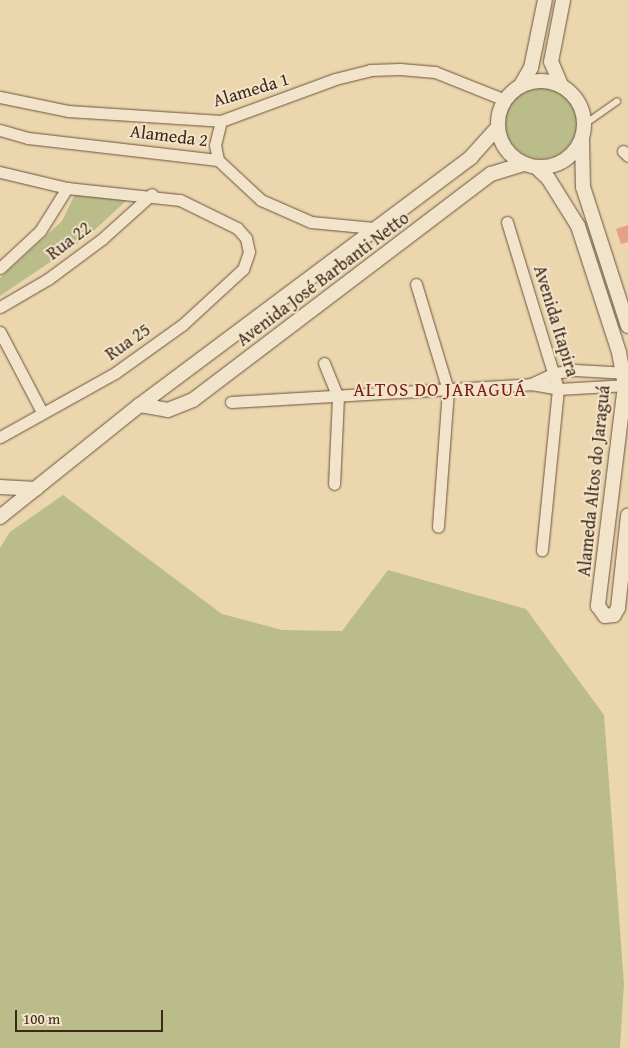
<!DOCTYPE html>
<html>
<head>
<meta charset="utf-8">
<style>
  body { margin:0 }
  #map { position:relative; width:628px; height:1048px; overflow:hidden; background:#ebd6ae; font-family:"Gentium Book Plus",serif }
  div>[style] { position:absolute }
  .green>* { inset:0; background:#babd89 }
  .round { border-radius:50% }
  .building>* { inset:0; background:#e4a186 }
  .roads { filter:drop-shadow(0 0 1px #6a533f) drop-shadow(0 0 1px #6a533f) }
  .service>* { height:5.5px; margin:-2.75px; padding:0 2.75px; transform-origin:2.75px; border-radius:2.75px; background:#f2e4ca }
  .minor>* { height:11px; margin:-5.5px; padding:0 5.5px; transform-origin:5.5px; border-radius:5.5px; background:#f2e4ca }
  .tertiary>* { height:14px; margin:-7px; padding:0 7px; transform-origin:7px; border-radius:7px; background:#f2e4ca }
  .tertiary>.ring { margin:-7px; padding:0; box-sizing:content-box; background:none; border:14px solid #f2e4ca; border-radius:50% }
  span { translate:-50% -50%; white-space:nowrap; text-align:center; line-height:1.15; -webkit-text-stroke:4px #f2e4ca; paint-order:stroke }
  .street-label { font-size:18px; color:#3f271a }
  .neighbourhood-label { font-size:19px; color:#7a1f14; letter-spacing:1px }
  .scale { position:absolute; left:15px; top:1010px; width:148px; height:22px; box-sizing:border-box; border:2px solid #3f271a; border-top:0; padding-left:6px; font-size:15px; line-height:18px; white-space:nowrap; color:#3f271a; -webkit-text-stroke:4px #f2e4ca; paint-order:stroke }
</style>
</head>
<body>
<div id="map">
  <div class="green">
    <div class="round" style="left:505px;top:87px;width:72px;height:72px"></div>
    <div style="clip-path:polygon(75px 194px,125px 197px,127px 200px,87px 237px,0 296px,0 278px,62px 221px)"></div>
    <div style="clip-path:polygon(63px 495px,222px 614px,282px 630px,342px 631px,388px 570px,526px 609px,604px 715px,624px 984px,620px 1048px,0 1048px,0 548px,10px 532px)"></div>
  </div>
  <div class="building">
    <div style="clip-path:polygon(628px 225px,628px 242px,621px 244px,616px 229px)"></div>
  </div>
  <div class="roads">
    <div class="service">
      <div style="left:585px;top:124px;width:39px;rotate:-35deg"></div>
    </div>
    <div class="minor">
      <div style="left:0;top:97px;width:69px;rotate:11.6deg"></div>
      <div style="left:68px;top:111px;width:153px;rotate:3.7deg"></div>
      <div style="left:221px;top:121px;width:121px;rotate:-20.2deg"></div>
      <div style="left:335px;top:79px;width:36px;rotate:-14deg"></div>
      <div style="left:370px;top:70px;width:30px;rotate:-2deg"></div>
      <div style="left:400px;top:69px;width:35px;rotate:5deg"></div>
      <div style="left:435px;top:72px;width:75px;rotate:21.8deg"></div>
      <div style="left:0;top:130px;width:29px;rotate:16deg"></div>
      <div style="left:28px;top:138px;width:191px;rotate:6.6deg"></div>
      <div style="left:218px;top:160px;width:59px;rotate:42.9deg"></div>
      <div style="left:261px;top:200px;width:55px;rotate:23.7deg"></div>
      <div style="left:311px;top:222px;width:63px;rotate:5.4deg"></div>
      <div style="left:623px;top:151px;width:7px;rotate:45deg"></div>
      <div style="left:218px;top:160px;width:15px;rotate:-101deg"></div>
      <div style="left:215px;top:145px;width:25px;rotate:-76deg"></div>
      <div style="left:0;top:172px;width:69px;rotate:13.4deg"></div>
      <div style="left:67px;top:188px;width:114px;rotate:6.1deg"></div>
      <div style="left:180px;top:200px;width:64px;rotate:26.2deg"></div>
      <div style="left:237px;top:228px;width:13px;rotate:48deg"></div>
      <div style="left:246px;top:238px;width:14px;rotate:78deg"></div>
      <div style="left:249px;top:252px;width:18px;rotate:109deg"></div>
      <div style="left:243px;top:269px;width:83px;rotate:137.4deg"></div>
      <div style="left:182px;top:325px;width:82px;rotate:144.4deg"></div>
      <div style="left:115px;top:373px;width:132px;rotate:150.9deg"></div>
      <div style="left:507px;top:222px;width:175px;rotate:73deg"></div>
      <div style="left:558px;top:389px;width:162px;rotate:95.7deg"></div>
      <div style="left:0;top:268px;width:54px;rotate:-42.8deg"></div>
      <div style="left:40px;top:231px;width:51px;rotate:-57.9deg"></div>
      <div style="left:416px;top:284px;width:111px;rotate:73.2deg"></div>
      <div style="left:448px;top:390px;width:137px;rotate:94.2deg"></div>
      <div style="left:0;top:307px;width:56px;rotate:-30.3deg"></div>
      <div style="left:48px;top:279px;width:67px;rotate:-36.5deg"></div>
      <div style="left:102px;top:239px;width:67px;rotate:-42deg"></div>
      <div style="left:0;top:332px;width:90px;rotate:62.3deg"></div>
      <div style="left:324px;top:363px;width:37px;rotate:68deg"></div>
      <div style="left:338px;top:397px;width:87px;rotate:92.6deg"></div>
      <div style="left:531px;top:384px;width:26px;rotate:-25deg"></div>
      <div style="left:555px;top:373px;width:20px;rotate:-9deg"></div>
      <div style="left:575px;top:370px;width:53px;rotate:3.2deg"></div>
      <div style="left:231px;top:402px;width:301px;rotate:-3.4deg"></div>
      <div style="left:531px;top:384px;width:27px;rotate:10deg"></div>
      <div style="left:558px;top:389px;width:70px;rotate:-3.3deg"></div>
    </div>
    <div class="tertiary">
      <div class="ring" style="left:498px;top:81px;width:72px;height:72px"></div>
      <div style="left:521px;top:85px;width:20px;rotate:-60deg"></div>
      <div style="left:531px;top:68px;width:69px;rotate:-78.4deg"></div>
      <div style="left:561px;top:85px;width:25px;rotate:-113deg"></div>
      <div style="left:551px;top:62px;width:63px;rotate:-79deg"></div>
      <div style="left:582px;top:140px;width:47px;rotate:88.8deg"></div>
      <div style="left:583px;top:187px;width:146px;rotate:72.1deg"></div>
      <div style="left:536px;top:167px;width:16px;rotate:43deg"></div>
      <div style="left:548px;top:178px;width:57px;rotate:58deg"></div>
      <div style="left:578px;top:226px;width:133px;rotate:72deg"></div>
      <div style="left:619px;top:352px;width:34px;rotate:80deg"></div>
      <div style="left:625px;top:385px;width:223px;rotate:97deg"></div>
      <div style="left:598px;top:606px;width:12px;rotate:55deg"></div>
      <div style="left:605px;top:616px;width:9px;rotate:-6deg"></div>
      <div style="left:614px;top:615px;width:8px;rotate:-60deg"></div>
      <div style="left:618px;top:608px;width:93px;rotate:-83.8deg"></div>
      <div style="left:140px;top:405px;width:28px;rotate:10deg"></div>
      <div style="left:168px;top:410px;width:27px;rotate:-22deg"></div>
      <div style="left:193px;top:400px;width:374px;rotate:-37.2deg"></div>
      <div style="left:491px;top:174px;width:34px;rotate:-17deg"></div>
      <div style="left:0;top:487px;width:36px;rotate:3deg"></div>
      <div style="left:0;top:517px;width:179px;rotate:-38.7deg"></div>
      <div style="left:140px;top:405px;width:414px;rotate:-36.8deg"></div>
      <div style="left:471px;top:157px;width:40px;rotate:-48deg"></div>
    </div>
  </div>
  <div class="street-label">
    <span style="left:251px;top:90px;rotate:-17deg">Alameda 1</span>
    <span style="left:169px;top:136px;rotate:7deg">Alameda 2</span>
    <span style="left:69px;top:241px;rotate:-37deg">Rua 22</span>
    <span style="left:323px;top:279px;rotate:-37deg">Avenida José Barbanti Netto</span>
    <span style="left:556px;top:321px;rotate:73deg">Avenida Itapira</span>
    <span style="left:128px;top:342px;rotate:-35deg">Rua 25</span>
    <span style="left:594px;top:481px;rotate:-84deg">Alameda Altos do Jaraguá</span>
  </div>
  <div class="neighbourhood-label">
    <span style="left:440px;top:390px">ALTOS DO JARAGUÁ</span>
  </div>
  <div class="scale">100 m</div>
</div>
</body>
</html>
